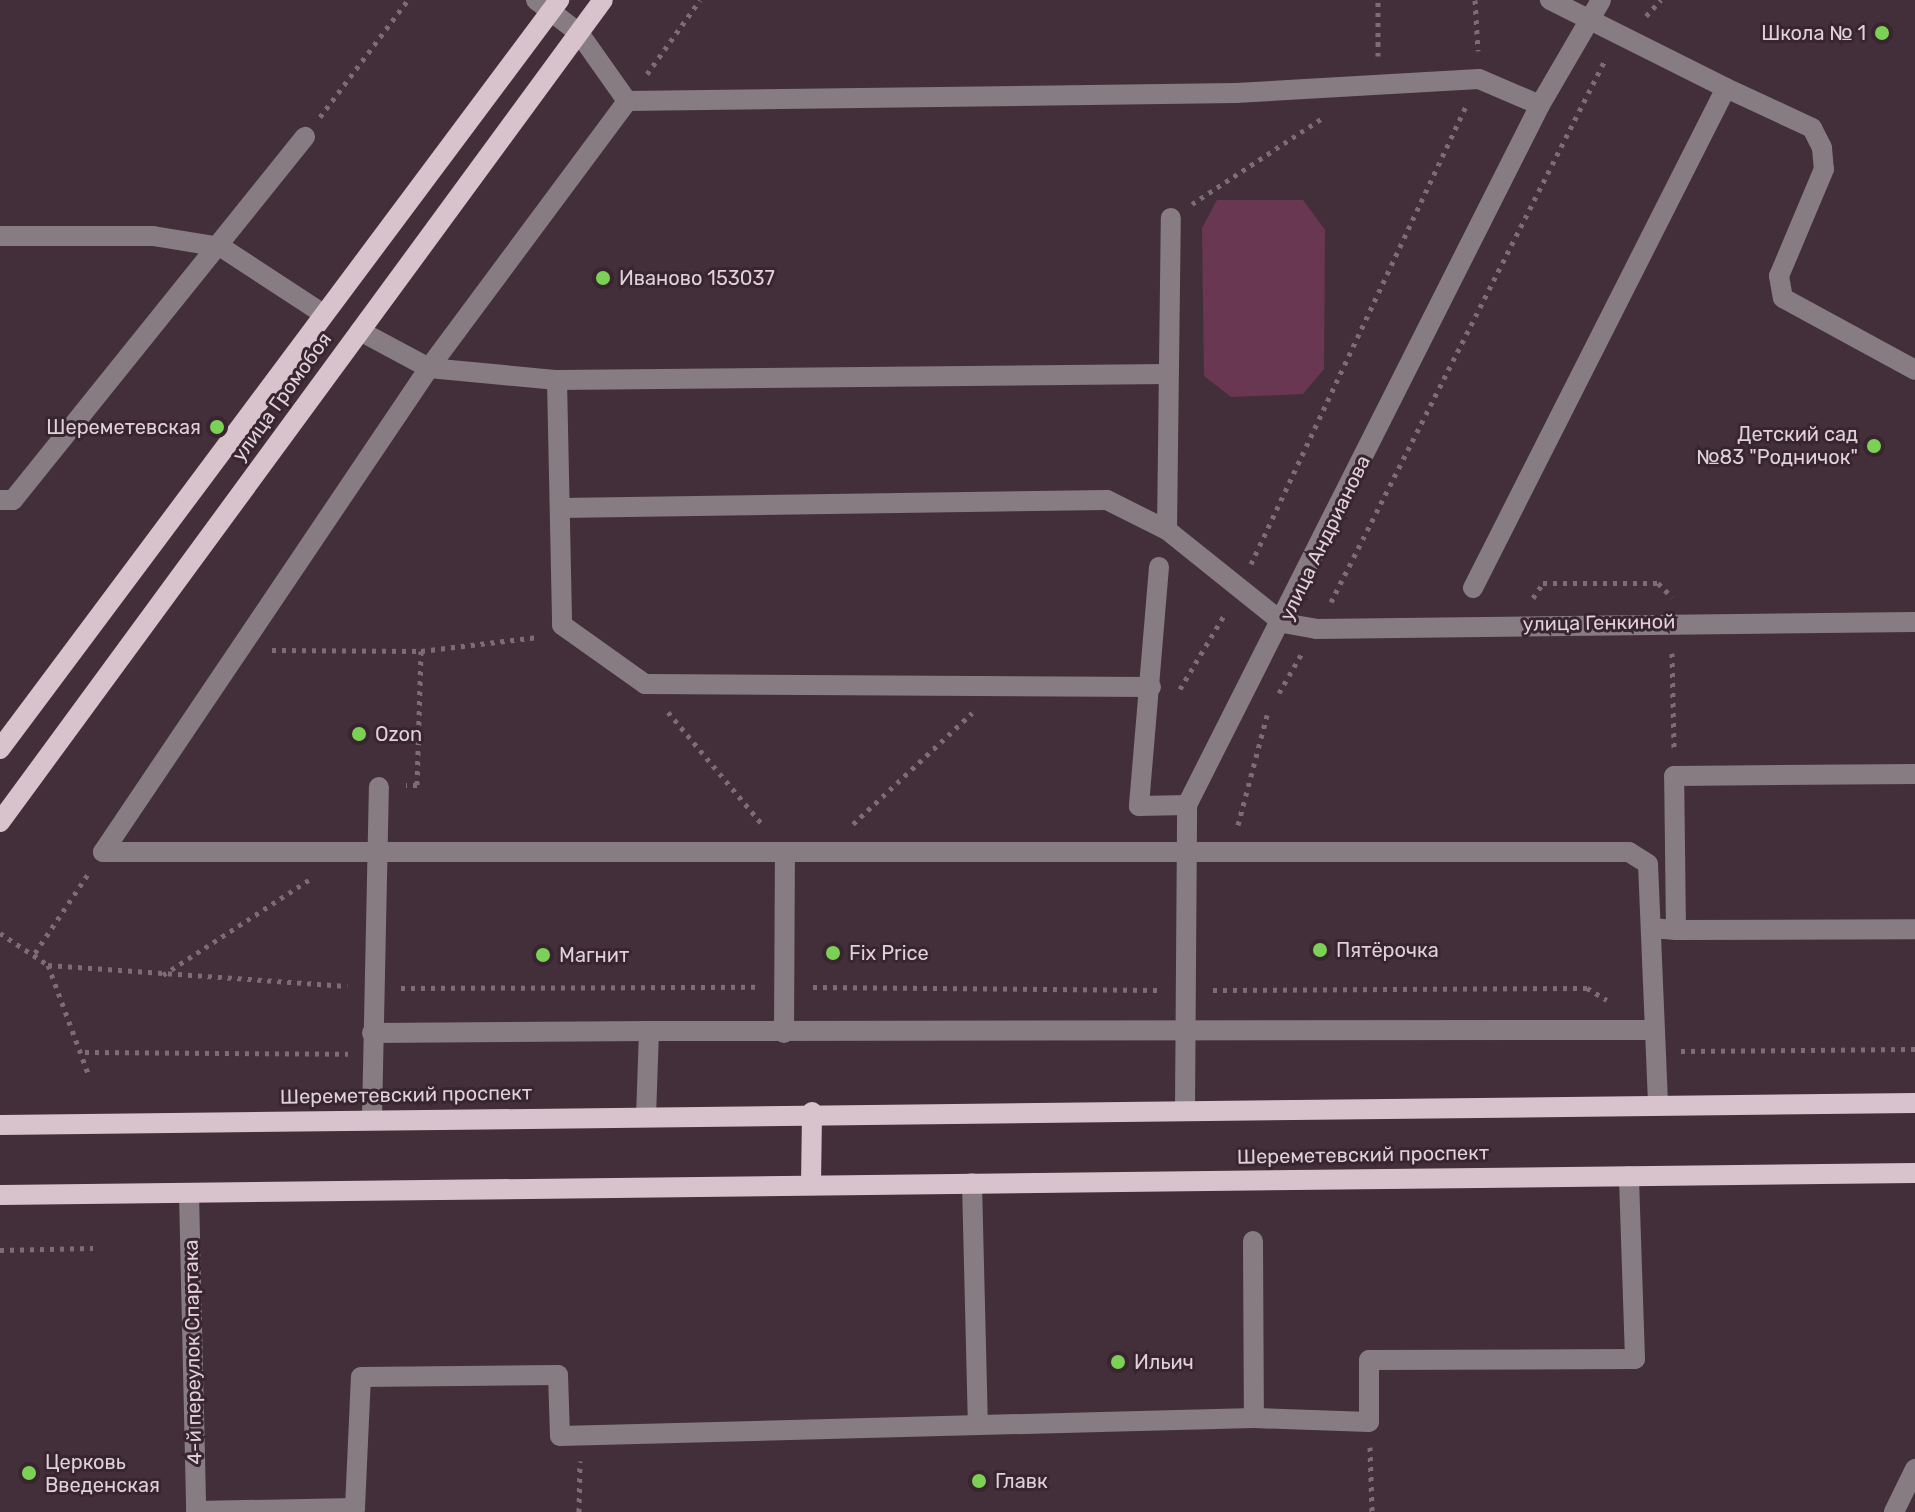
<!DOCTYPE html>
<html>
<head>
<meta charset="utf-8">
<style>
  body { margin:0 }
  #map { position:relative; width:1915px; height:1512px; overflow:hidden; background:#432f39; font-family:Rubik,sans-serif }
  div>[style] { position:absolute }
  .green>* { inset:0; background:#6a3753 }
  .path>* { height:5px; margin-top:-2.5px; transform-origin:0; background:repeating-linear-gradient(90deg,#7d6c74 0 4px,transparent 0 10px) }
  .minor>* { height:20px; margin:-10px; padding:0 10px; transform-origin:10px; border-radius:10px; background:#877c81 }
  .major>* { height:20px; margin:-10px; padding:0 10px; transform-origin:10px; border-radius:10px; background:#d8c2cc }
  .dots>* { width:22px; height:22px; translate:-50% -50%; box-sizing:border-box; border:4px solid #39252f; border-radius:50% }
  span { translate:-50% -50%; white-space:nowrap; text-align:center; line-height:1.15; -webkit-text-stroke:6px #39252f; paint-order:stroke }
  .poi-label { font-size:20px; color:#ded1d8 }
  .right { translate:-100% -50%; text-align:right }
  .left { translate:0 -50%; text-align:left }
  .street-label { font-size:20px; color:#ded1d8 }
</style>
</head>
<body>
<div id="map">
  <div class="green">
    <div style="clip-path:polygon(1217px 200px,1303px 200px,1325px 230px,1324px 369px,1303px 394px,1231px 397px,1204px 376px,1202px 228px)"></div>
  </div>
  <div class="path">
    <div style="left:1475px;top:0;width:51px;rotate:86.6deg"></div>
    <div style="left:1646px;top:16px;width:22px;rotate:-47deg"></div>
    <div style="left:1378px;top:56px;width:56px;rotate:-90deg"></div>
    <div style="left:647px;top:74px;width:91px;rotate:-54.4deg"></div>
    <div style="left:320px;top:117px;width:146px;rotate:-53.1deg"></div>
    <div style="left:1192px;top:204px;width:158px;rotate:-33.4deg"></div>
    <div style="left:1251px;top:564px;width:506px;rotate:-64.85deg"></div>
    <div style="left:1533px;top:598px;width:18px;rotate:-56deg"></div>
    <div style="left:1543px;top:583px;width:115px"></div>
    <div style="left:1658px;top:583px;width:20px;rotate:45deg"></div>
    <div style="left:1331px;top:602px;width:610px;rotate:-63.18deg"></div>
    <div style="left:272px;top:650px;width:149px;rotate:0.4deg"></div>
    <div style="left:421px;top:651px;width:134px;rotate:91.7deg"></div>
    <div style="left:417px;top:785px;width:11px;rotate:180deg"></div>
    <div style="left:421px;top:651px;width:118px;rotate:-6.8deg"></div>
    <div style="left:1672px;top:653px;width:98px;rotate:88.8deg"></div>
    <div style="left:1180px;top:689px;width:90px;rotate:-59.1deg"></div>
    <div style="left:1279px;top:693px;width:46px;rotate:-60.1deg"></div>
    <div style="left:668px;top:712px;width:146px;rotate:50deg"></div>
    <div style="left:853px;top:824px;width:163px;rotate:-43deg"></div>
    <div style="left:1238px;top:825px;width:114px;rotate:-75.2deg"></div>
    <div style="left:0;top:933px;width:58px;rotate:33.7deg"></div>
    <div style="left:48px;top:965px;width:115px;rotate:69.7deg"></div>
    <div style="left:35px;top:953px;width:95px;rotate:-56.1deg"></div>
    <div style="left:48px;top:965px;width:300px;rotate:4deg"></div>
    <div style="left:163px;top:975px;width:174px;rotate:-33.1deg"></div>
    <div style="left:813px;top:987px;width:346px;rotate:0.5deg"></div>
    <div style="left:401px;top:988px;width:358px;rotate:-0.2deg"></div>
    <div style="left:1213px;top:990px;width:374px;rotate:-0.3deg"></div>
    <div style="left:1587px;top:988px;width:23px;rotate:31deg"></div>
    <div style="left:1681px;top:1051px;width:234px;rotate:-0.5deg"></div>
    <div style="left:85px;top:1052px;width:263px;rotate:0.4deg"></div>
    <div style="left:0;top:1250px;width:93px;rotate:-1.2deg"></div>
    <div style="left:1370px;top:1447px;width:65px;rotate:88.2deg"></div>
    <div style="left:579px;top:1512px;width:51px;rotate:-88.9deg"></div>
  </div>
  <div class="minor">
    <div style="left:536px;top:0;width:54px;rotate:37.5deg"></div>
    <div style="left:579px;top:33px;width:83px;rotate:54.8deg"></div>
    <div style="left:1726px;top:88px;width:95px;rotate:24.9deg"></div>
    <div style="left:1812px;top:128px;width:22px;rotate:63deg"></div>
    <div style="left:1822px;top:148px;width:21px;rotate:85deg"></div>
    <div style="left:1824px;top:169px;width:116px;rotate:112.8deg"></div>
    <div style="left:1779px;top:276px;width:22px;rotate:80deg"></div>
    <div style="left:1783px;top:298px;width:150px;rotate:28.6deg"></div>
    <div style="left:627px;top:101px;width:609px;rotate:-0.75deg"></div>
    <div style="left:1236px;top:93px;width:243px;rotate:-3.3deg"></div>
    <div style="left:1479px;top:79px;width:66px;rotate:23.1deg"></div>
    <div style="left:0;top:236px;width:153px"></div>
    <div style="left:153px;top:236px;width:69px;rotate:9.2deg"></div>
    <div style="left:221px;top:247px;width:121px;rotate:33.2deg"></div>
    <div style="left:360px;top:331px;width:78px;rotate:28.2deg"></div>
    <div style="left:429px;top:368px;width:129px;rotate:5.4deg"></div>
    <div style="left:557px;top:380px;width:610px;rotate:-0.56deg"></div>
    <div style="left:557px;top:380px;width:245px;rotate:88.8deg"></div>
    <div style="left:562px;top:625px;width:102px;rotate:35.4deg"></div>
    <div style="left:645px;top:684px;width:506px;rotate:0.34deg"></div>
    <div style="left:0;top:500px;width:13px"></div>
    <div style="left:13px;top:500px;width:466px;rotate:-51.2deg"></div>
    <div style="left:560px;top:508px;width:547px;rotate:-0.84deg"></div>
    <div style="left:1107px;top:500px;width:67px;rotate:26.6deg"></div>
    <div style="left:1167px;top:530px;width:149px;rotate:38.7deg"></div>
    <div style="left:1283px;top:623px;width:34px;rotate:10deg"></div>
    <div style="left:1316px;top:629px;width:599px;rotate:-0.67deg"></div>
    <div style="left:1167px;top:530px;width:312px;rotate:-89.3deg"></div>
    <div style="left:1159px;top:567px;width:240px;rotate:94.8deg"></div>
    <div style="left:1139px;top:806px;width:48px;rotate:-1.2deg"></div>
    <div style="left:1473px;top:588px;width:560px;rotate:-63.16deg"></div>
    <div style="left:1726px;top:88px;width:197px;rotate:-153.4deg"></div>
    <div style="left:103px;top:852px;width:1526px"></div>
    <div style="left:1629px;top:852px;width:22px;rotate:32deg"></div>
    <div style="left:1648px;top:864px;width:242px;rotate:87.6deg"></div>
    <div style="left:103px;top:852px;width:584px;rotate:-56.04deg"></div>
    <div style="left:429px;top:368px;width:332px;rotate:-53.4deg"></div>
    <div style="left:1652px;top:928px;width:24px;rotate:5deg"></div>
    <div style="left:1676px;top:930px;width:154px;rotate:-90.7deg"></div>
    <div style="left:1674px;top:776px;width:241px;rotate:-0.5deg"></div>
    <div style="left:1676px;top:930px;width:239px;rotate:-0.2deg"></div>
    <div style="left:372px;top:1033px;width:277px;rotate:-0.4deg"></div>
    <div style="left:784px;top:1033px;width:181px;rotate:-89.7deg"></div>
    <div style="left:1185px;top:1109px;width:304px;rotate:-89.6deg"></div>
    <div style="left:1187px;top:805px;width:784px;rotate:-63.24deg"></div>
    <div style="left:1540px;top:105px;width:121px;rotate:-59.8deg"></div>
    <div style="left:372px;top:1117px;width:330px;rotate:-88.8deg"></div>
    <div style="left:646px;top:1117px;width:86px;rotate:-88deg"></div>
    <div style="left:649px;top:1031px;width:1005px;rotate:-0.06deg"></div>
    <div style="left:972px;top:1183px;width:242px;rotate:88.6deg"></div>
    <div style="left:189px;top:1193px;width:319px;rotate:88.7deg"></div>
    <div style="left:1253px;top:1241px;width:177px;rotate:89.7deg"></div>
    <div style="left:1254px;top:1418px;width:115px;rotate:2deg"></div>
    <div style="left:1369px;top:1422px;width:62px;rotate:-90deg"></div>
    <div style="left:1369px;top:1360px;width:266px;rotate:-0.2deg"></div>
    <div style="left:1635px;top:1359px;width:183px;rotate:-91.9deg"></div>
    <div style="left:196px;top:1511px;width:159px;rotate:-1.1deg"></div>
    <div style="left:355px;top:1508px;width:131px;rotate:-87.4deg"></div>
    <div style="left:361px;top:1377px;width:197px;rotate:-0.6deg"></div>
    <div style="left:558px;top:1375px;width:61px;rotate:88.1deg"></div>
    <div style="left:560px;top:1436px;width:694px;rotate:-1.49deg"></div>
    <div style="left:1894px;top:1512px;width:48px;rotate:-64deg"></div>
  </div>
  <div class="major">
    <div style="left:0;top:749px;width:935px;rotate:-53.26deg"></div>
    <div style="left:0;top:822px;width:1019px;rotate:-53.74deg"></div>
    <div style="left:0;top:1125px;width:1915px;rotate:-0.66deg"></div>
    <div style="left:811px;top:1185px;width:73px;rotate:-89.2deg"></div>
    <div style="left:0;top:1195px;width:1915px;rotate:-0.66deg"></div>
  </div>
  <div class="dots">
    <div style="left:1882px;top:33px;background:#7bd155"></div>
    <div style="left:603px;top:278px;background:#7bd155"></div>
    <div style="left:217px;top:427px;background:#7bd155"></div>
    <div style="left:1874px;top:446px;background:#7bd155"></div>
    <div style="left:359px;top:734px;background:#7bd155"></div>
    <div style="left:1320px;top:950px;background:#7bd155"></div>
    <div style="left:833px;top:953px;background:#7bd155"></div>
    <div style="left:543px;top:955px;background:#7bd155"></div>
    <div style="left:1118px;top:1362px;background:#7bd155"></div>
    <div style="left:29px;top:1473px;background:#7bd155"></div>
    <div style="left:979px;top:1481px;background:#7bd155"></div>
  </div>
  <div class="poi-label">
    <span class="right" style="left:1866px;top:33px">Школа № 1</span>
    <span class="left" style="left:619px;top:278px">Иваново 153037</span>
    <span class="right" style="left:201px;top:427px">Шереметевская</span>
    <span class="right" style="left:1858px;top:446px">Детский сад<br>№83 "Родничок"</span>
    <span class="left" style="left:375px;top:734px">Ozon</span>
    <span class="left" style="left:1336px;top:950px">Пятёрочка</span>
    <span class="left" style="left:849px;top:953px">Fix Price</span>
    <span class="left" style="left:559px;top:955px">Магнит</span>
    <span class="left" style="left:1134px;top:1362px">Ильич</span>
    <span class="left" style="left:45px;top:1474px">Церковь<br>Введенская</span>
    <span class="left" style="left:995px;top:1481px">Главк</span>
  </div>
  <div class="street-label">
    <span style="left:282px;top:397px;rotate:-54deg">улица Громобоя</span>
    <span style="left:1325px;top:538px;rotate:-64deg">улица Андрианова</span>
    <span style="left:1599px;top:623px;rotate:-1deg">улица Генкиной</span>
    <span style="left:406px;top:1095px;rotate:-1deg">Шереметевский проспект</span>
    <span style="left:1363px;top:1155px;rotate:-1deg">Шереметевский проспект</span>
    <span style="left:193px;top:1352px;rotate:-91deg">4-й переулок Спартака</span>
  </div>
</div>
</body>
</html>
